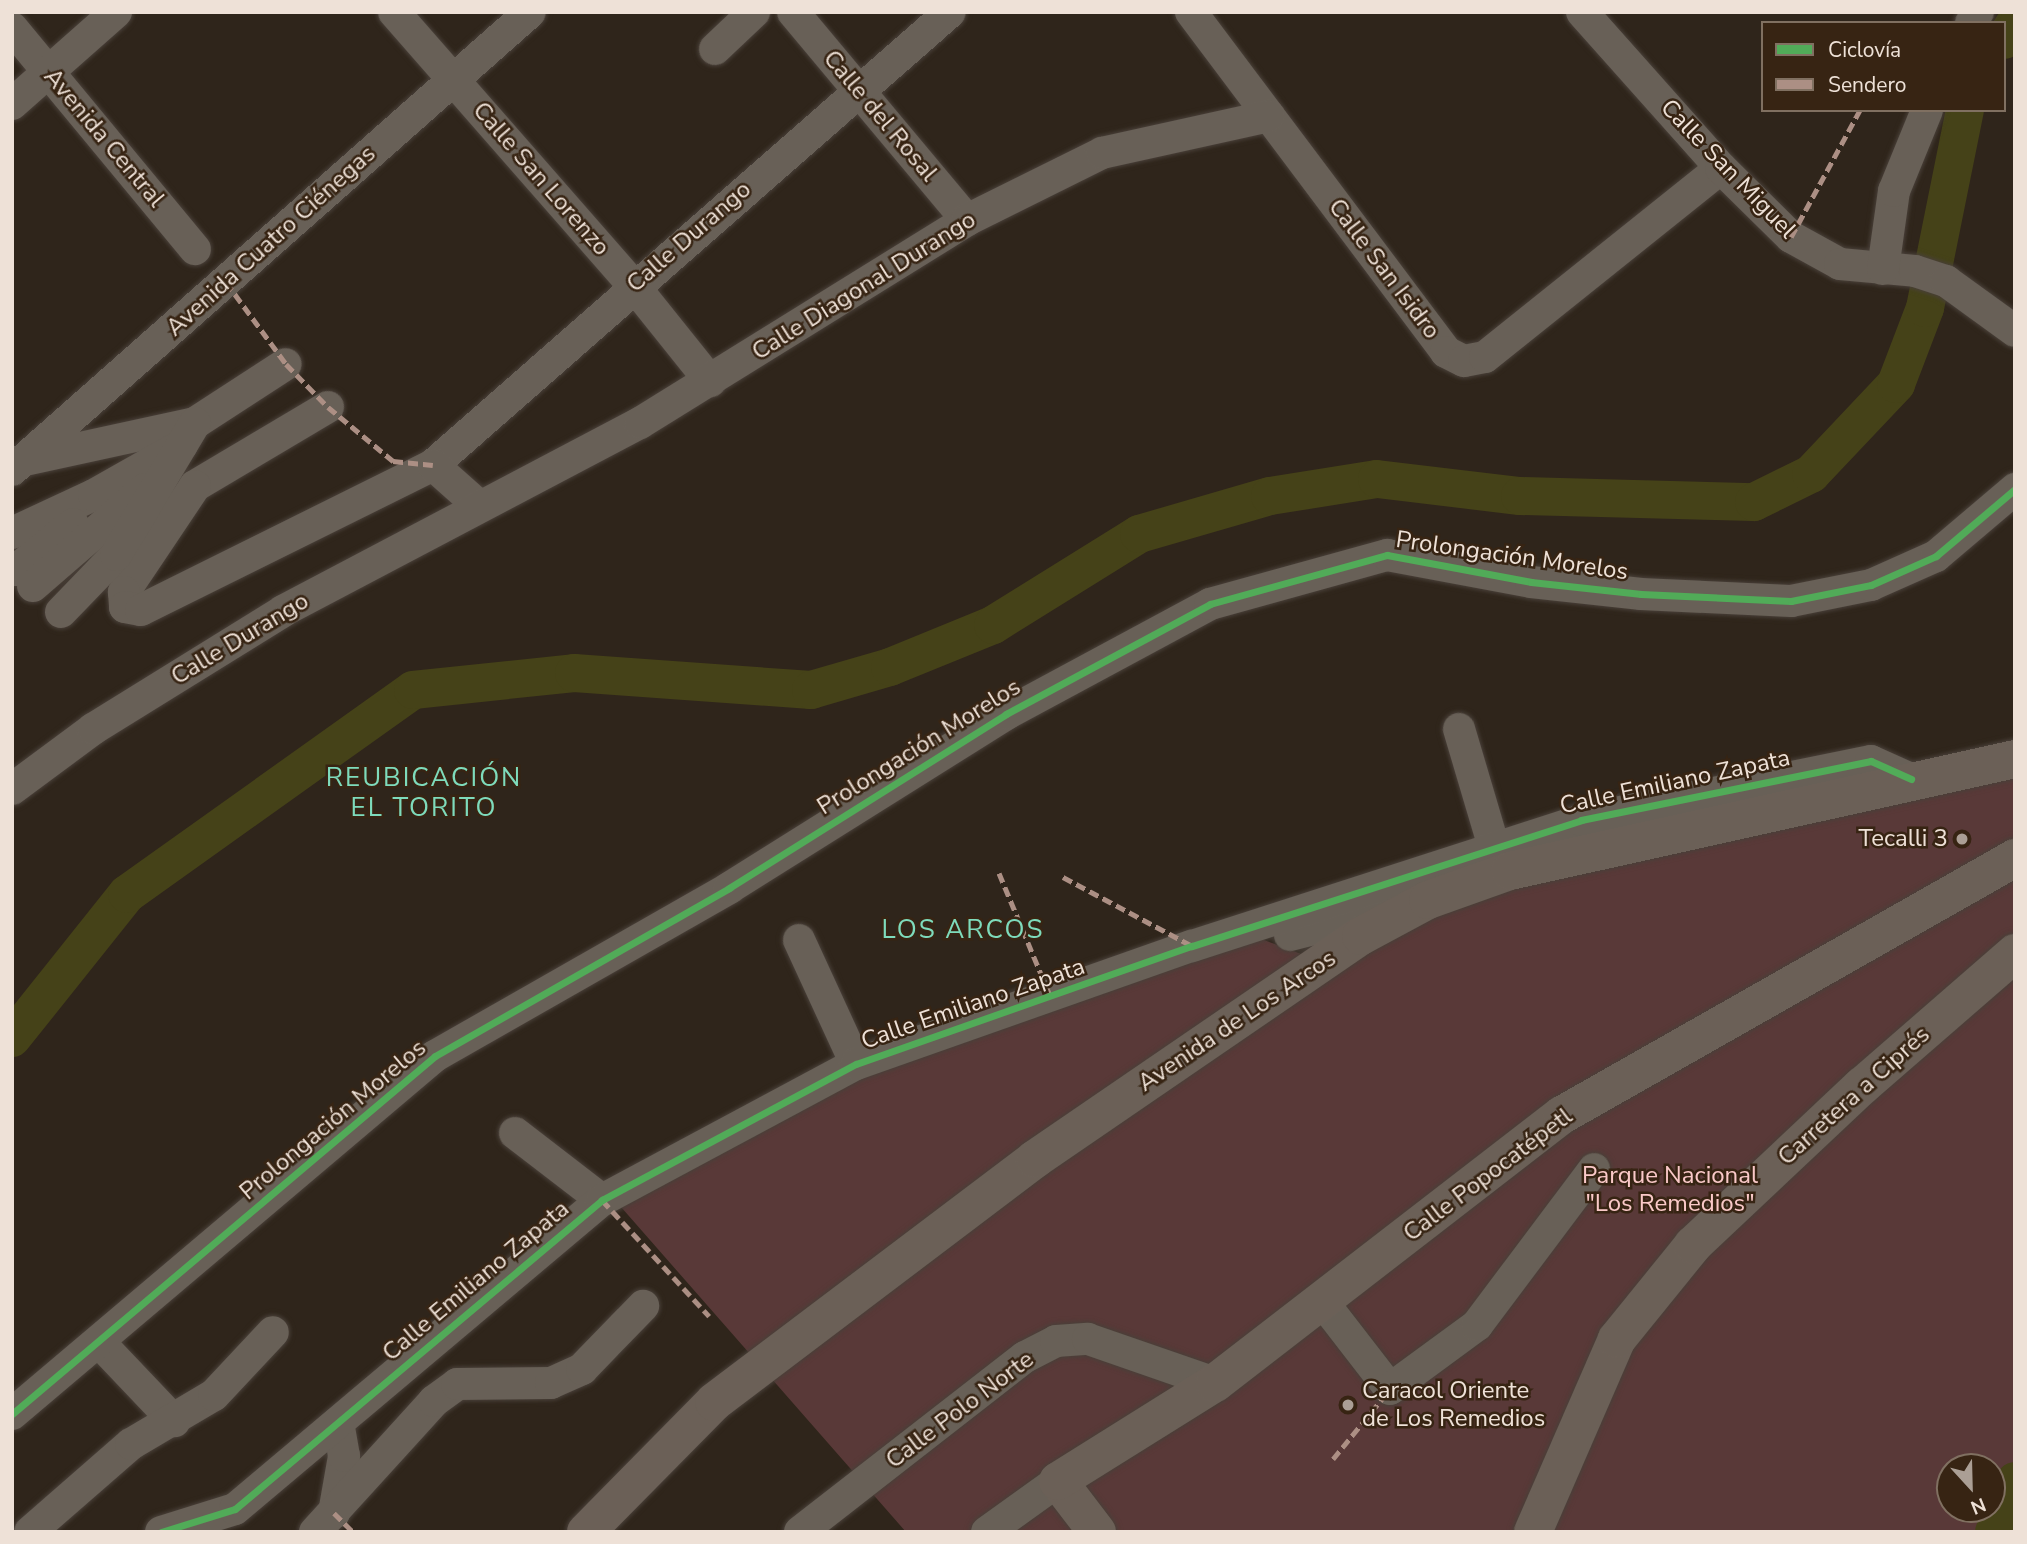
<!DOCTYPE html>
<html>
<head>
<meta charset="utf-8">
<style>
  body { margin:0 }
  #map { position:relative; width:2027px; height:1544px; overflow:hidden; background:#2f251b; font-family:"Nunito Sans",sans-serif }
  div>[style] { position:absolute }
  .green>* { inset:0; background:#593938 }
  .river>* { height:38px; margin:-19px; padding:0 19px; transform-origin:19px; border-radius:19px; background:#454218 }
  .roads { filter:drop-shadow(0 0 2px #494039) drop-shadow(0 0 2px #494039) }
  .minor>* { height:32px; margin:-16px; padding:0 16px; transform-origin:16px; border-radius:16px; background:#686057 }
  .major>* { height:38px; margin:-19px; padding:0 19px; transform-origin:19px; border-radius:19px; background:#6b6057 }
  .quiet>* { height:5px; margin-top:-2.5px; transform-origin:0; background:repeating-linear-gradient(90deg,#ac8f84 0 10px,transparent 0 15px) }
  .cycleway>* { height:7px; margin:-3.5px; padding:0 3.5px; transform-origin:3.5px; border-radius:3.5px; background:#51ab58 }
  .dots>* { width:19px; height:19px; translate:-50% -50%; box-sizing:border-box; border:4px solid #372413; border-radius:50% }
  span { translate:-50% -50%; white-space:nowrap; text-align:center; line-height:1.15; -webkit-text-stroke:5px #372413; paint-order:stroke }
  .street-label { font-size:24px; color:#eee1d7 }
  .poi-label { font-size:24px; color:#eee1d7 }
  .right { translate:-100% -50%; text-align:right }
  .left { translate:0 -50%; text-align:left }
  .park-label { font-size:24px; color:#fac9c8 }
  .neighbourhood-label { font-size:26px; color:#7edbbc; letter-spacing:2px }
  .frame { position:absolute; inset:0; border:14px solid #eee1d7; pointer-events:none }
  .legend { position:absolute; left:1761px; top:21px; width:245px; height:91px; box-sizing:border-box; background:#372413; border:2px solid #807061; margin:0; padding:9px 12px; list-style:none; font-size:21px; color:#eee1d7 }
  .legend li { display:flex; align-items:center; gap:14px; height:35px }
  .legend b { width:35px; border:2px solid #807061 }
  .north { position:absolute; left:1936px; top:1453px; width:70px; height:70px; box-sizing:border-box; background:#372413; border:2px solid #807061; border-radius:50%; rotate:158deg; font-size:19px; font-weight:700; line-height:28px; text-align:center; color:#eee1d7 }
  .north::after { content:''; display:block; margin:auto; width:24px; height:32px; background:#ab9f95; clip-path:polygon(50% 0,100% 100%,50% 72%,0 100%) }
</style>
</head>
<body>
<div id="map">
  <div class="green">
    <div style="clip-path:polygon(evenodd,2015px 771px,2015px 1532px,906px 1532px,614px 1199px,1002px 1006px,1245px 933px,1328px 964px,1551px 866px,2015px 771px,1950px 1467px,1992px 1467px,1992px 1509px,1950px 1509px,1950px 1467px)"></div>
  </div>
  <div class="river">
    <div style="left:2004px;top:40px;width:20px;rotate:-57deg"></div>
    <div style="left:12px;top:1038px;width:184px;rotate:-51.4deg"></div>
    <div style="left:127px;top:894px;width:351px;rotate:-35.5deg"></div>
    <div style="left:413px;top:690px;width:162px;rotate:-6deg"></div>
    <div style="left:574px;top:673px;width:238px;rotate:4.1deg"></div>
    <div style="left:811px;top:690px;width:82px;rotate:-16.2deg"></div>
    <div style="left:890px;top:667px;width:111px;rotate:-22.2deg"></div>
    <div style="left:993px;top:625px;width:172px;rotate:-31.9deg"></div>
    <div style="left:1139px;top:534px;width:136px;rotate:-16.2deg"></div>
    <div style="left:1270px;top:496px;width:108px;rotate:-9deg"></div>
    <div style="left:1377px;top:479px;width:144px;rotate:6.8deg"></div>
    <div style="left:1520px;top:496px;width:234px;rotate:1.5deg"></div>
    <div style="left:1754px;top:502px;width:64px;rotate:-26.2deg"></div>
    <div style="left:1811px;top:474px;width:124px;rotate:-46.6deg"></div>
    <div style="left:1896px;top:384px;width:81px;rotate:-69.1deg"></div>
    <div style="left:1925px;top:308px;width:202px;rotate:-78.6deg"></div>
    <div style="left:1994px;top:1532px;width:55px;rotate:-67.6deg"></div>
  </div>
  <div class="roads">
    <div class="minor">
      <div style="left:394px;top:12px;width:364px;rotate:48.8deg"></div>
      <div style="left:634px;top:286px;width:122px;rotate:51.3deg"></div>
      <div style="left:793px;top:12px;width:271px;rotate:50.1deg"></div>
      <div style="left:1191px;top:12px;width:425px;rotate:53.1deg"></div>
      <div style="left:1446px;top:352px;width:20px;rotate:27deg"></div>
      <div style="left:1464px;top:361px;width:21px;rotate:-11deg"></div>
      <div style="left:1485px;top:357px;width:302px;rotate:-38.7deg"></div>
      <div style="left:1582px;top:12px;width:209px;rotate:48.3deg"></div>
      <div style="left:1721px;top:168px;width:98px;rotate:44.6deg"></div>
      <div style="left:1791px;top:237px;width:56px;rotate:28.9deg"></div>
      <div style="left:1840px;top:264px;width:75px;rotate:5.3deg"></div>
      <div style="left:1915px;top:271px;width:33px;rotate:18deg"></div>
      <div style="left:1946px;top:281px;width:85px;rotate:35.9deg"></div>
      <div style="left:1971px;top:23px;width:13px;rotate:-58deg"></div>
      <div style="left:12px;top:28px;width:287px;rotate:50.4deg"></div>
      <div style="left:715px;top:49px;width:54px;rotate:-43.5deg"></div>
      <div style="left:12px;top:104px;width:139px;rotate:-41.5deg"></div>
      <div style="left:1883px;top:269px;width:79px;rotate:-82deg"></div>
      <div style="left:1894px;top:191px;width:87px;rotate:-67.8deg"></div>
      <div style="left:328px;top:407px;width:155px;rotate:149.3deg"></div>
      <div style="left:195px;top:486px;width:128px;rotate:123.8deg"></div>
      <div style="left:124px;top:592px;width:15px;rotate:86deg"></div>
      <div style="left:125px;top:607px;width:16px;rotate:11deg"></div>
      <div style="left:141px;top:610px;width:326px;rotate:-26.4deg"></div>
      <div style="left:433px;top:465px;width:687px;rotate:-41.23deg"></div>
      <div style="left:25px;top:460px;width:174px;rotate:-12.3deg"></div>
      <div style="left:195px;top:423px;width:108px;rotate:-33deg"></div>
      <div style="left:433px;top:465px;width:60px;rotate:41.6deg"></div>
      <div style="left:12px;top:470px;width:691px;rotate:-41.48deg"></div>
      <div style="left:12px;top:533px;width:90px;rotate:-24.9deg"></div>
      <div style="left:94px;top:495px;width:101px;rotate:-29.6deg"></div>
      <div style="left:16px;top:570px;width:73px;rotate:-38.9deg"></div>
      <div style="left:33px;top:586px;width:148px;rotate:-40.9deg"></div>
      <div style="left:61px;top:612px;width:79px;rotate:-46deg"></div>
      <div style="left:116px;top:555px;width:154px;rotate:-59.1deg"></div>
      <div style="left:1459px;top:729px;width:123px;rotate:73.5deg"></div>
      <div style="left:12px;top:789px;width:101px;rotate:-36.5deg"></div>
      <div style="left:93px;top:729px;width:224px;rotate:-31.8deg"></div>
      <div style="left:283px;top:611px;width:403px;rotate:-27.8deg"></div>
      <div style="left:640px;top:423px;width:385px;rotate:-31.8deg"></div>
      <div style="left:967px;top:220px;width:151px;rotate:-26.4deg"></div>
      <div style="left:1102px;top:153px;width:171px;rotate:-12.5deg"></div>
      <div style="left:1290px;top:935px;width:109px;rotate:-14.3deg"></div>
      <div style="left:799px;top:940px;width:136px;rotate:65.3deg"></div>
      <div style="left:515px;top:1133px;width:110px;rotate:37.6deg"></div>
      <div style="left:1322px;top:1301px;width:111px;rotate:52.3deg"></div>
      <div style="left:1390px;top:1389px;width:108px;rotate:-36.3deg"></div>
      <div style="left:1477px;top:1325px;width:195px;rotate:-53.1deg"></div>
      <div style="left:100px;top:1343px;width:108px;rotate:46.5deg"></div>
      <div style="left:12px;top:1414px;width:554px;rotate:-40.24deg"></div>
      <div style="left:435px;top:1056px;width:339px;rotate:-29.7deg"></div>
      <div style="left:729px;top:888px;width:327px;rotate:-32.1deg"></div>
      <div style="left:1006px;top:714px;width:232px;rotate:-28.3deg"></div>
      <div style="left:1210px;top:604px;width:184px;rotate:-15.5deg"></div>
      <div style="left:1387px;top:555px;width:147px;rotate:10.6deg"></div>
      <div style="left:1531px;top:582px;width:111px;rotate:6.2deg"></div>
      <div style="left:1641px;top:594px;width:150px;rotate:2.7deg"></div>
      <div style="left:1791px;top:601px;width:82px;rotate:-11.3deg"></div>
      <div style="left:1871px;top:585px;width:71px;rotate:-24deg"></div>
      <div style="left:1936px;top:556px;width:104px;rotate:-40.3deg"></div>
      <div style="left:334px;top:1513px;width:58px;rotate:-80deg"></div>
      <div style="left:344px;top:1456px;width:34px;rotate:-100deg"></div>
      <div style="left:30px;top:1532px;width:134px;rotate:-41.1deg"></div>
      <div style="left:131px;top:1444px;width:96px;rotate:-30.6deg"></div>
      <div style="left:214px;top:1395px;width:86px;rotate:-46.9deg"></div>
      <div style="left:161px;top:1532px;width:77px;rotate:-17.3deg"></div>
      <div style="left:235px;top:1509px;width:480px;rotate:-40.1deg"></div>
      <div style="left:602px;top:1200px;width:288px;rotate:-28.2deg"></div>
      <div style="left:856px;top:1064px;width:356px;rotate:-19.4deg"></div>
      <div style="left:1192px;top:946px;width:409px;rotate:-17.9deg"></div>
      <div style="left:1581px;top:820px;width:296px;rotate:-11.5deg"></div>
      <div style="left:1871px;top:761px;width:44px;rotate:24.2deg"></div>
      <div style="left:315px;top:1532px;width:177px;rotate:-47.7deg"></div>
      <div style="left:434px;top:1401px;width:29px;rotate:-36deg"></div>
      <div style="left:457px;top:1384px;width:94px;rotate:-0.6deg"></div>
      <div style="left:551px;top:1383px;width:34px;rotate:-24deg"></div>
      <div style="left:582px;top:1369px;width:88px;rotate:-45.9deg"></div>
      <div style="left:800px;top:1532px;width:285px;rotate:-37.9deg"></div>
      <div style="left:1025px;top:1357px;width:35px;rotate:-27deg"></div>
      <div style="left:1056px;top:1341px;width:32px;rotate:-4deg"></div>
      <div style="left:1088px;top:1339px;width:134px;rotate:19.1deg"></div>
      <div style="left:987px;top:1532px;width:87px;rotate:-35.7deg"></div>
    </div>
    <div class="major">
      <div style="left:586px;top:1532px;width:182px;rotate:-45.4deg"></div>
      <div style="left:714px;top:1402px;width:403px;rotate:-37.1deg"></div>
      <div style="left:1035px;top:1159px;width:395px;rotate:-34.4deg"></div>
      <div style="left:1361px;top:936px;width:76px;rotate:-28.2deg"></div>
      <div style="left:1428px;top:900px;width:87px;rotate:-19.5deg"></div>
      <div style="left:1510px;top:871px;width:517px;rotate:-12.5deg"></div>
      <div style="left:1097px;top:1532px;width:64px;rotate:-127.4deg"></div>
      <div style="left:1058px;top:1481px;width:185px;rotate:-32deg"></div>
      <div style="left:1215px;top:1383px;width:438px;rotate:-37.7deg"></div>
      <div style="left:1562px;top:1115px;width:521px;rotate:-29.57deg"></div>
      <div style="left:1533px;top:1532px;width:210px;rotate:-66.5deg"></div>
      <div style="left:1617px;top:1339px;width:121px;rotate:-51deg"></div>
      <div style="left:1693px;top:1245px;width:232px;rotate:-43.3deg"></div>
      <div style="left:1862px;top:1086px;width:203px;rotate:-41deg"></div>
    </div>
  </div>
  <div class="quiet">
    <div style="left:1791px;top:237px;width:145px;rotate:-61.5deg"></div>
    <div style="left:226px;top:282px;width:102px;rotate:53.8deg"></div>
    <div style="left:286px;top:364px;width:60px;rotate:45.7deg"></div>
    <div style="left:328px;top:407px;width:85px;rotate:39.7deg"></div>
    <div style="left:393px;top:461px;width:40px;rotate:5.7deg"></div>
    <div style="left:999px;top:873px;width:135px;rotate:67.4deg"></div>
    <div style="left:1063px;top:877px;width:146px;rotate:28.1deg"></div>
    <div style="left:602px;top:1200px;width:158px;rotate:47.3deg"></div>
    <div style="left:1333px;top:1459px;width:90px;rotate:-50.8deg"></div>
    <div style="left:334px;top:1513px;width:27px;rotate:45deg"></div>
  </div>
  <div class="cycleway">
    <div style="left:12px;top:1414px;width:554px;rotate:-40.24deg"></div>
    <div style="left:435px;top:1056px;width:339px;rotate:-29.7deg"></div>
    <div style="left:729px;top:888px;width:327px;rotate:-32.1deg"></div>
    <div style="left:1006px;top:714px;width:232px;rotate:-28.3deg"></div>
    <div style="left:1210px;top:604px;width:184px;rotate:-15.5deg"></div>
    <div style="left:1387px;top:555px;width:147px;rotate:10.6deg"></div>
    <div style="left:1531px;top:582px;width:111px;rotate:6.2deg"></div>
    <div style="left:1641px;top:594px;width:150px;rotate:2.7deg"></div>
    <div style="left:1791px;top:601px;width:82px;rotate:-11.3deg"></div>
    <div style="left:1871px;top:585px;width:71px;rotate:-24deg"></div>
    <div style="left:1936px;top:556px;width:104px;rotate:-40.3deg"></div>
    <div style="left:161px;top:1532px;width:77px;rotate:-17.3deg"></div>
    <div style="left:235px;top:1509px;width:480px;rotate:-40.1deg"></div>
    <div style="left:602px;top:1200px;width:288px;rotate:-28.2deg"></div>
    <div style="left:856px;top:1064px;width:356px;rotate:-19.4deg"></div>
    <div style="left:1192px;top:946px;width:409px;rotate:-17.9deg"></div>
    <div style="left:1581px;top:820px;width:296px;rotate:-11.5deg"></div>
    <div style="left:1871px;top:761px;width:44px;rotate:24.2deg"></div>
  </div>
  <div class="dots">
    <div style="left:1962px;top:839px;background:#ab9f95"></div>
    <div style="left:1348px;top:1405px;background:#ab9f95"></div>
  </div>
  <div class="street-label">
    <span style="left:880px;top:116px;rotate:50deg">Calle del Rosal</span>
    <span style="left:104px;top:138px;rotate:50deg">Avenida Central</span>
    <span style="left:1728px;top:169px;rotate:46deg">Calle San Miguel</span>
    <span style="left:541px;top:179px;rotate:49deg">Calle San Lorenzo</span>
    <span style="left:689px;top:237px;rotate:-41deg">Calle Durango</span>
    <span style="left:271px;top:241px;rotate:-42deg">Avenida Cuatro Ciénegas</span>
    <span style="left:1384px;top:269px;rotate:53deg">Calle San Isidro</span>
    <span style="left:864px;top:286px;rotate:-32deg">Calle Diagonal Durango</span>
    <span style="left:1512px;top:556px;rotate:8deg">Prolongación Morelos</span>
    <span style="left:240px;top:639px;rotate:-31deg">Calle Durango</span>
    <span style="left:919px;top:747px;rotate:-32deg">Prolongación Morelos</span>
    <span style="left:1675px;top:782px;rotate:-12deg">Calle Emiliano Zapata</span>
    <span style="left:973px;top:1004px;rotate:-19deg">Calle Emiliano Zapata</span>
    <span style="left:1237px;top:1021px;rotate:-34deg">Avenida de Los Arcos</span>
    <span style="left:1854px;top:1096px;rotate:-42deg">Carretera a Ciprés</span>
    <span style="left:333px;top:1120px;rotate:-40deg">Prolongación Morelos</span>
    <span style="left:1488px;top:1175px;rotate:-37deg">Calle Popocatépetl</span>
    <span style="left:476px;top:1281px;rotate:-40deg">Calle Emiliano Zapata</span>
    <span style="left:960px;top:1410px;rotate:-37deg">Calle Polo Norte</span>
  </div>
  <div class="poi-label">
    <span class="right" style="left:1948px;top:839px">Tecalli 3</span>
    <span class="left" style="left:1362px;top:1405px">Caracol Oriente<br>de Los Remedios</span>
  </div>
  <div class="park-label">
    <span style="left:1670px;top:1190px">Parque Nacional<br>"Los Remedios"</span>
  </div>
  <div class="neighbourhood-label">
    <span style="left:424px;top:793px">REUBICACIÓN<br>EL TORITO</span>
    <span style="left:963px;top:930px">LOS ARCOS</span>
  </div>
  <div class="frame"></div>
  <ul class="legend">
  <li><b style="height:9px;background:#51ab58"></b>Ciclovía</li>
  <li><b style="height:9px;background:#ac8f84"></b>Sendero</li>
  </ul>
  <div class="north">N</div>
</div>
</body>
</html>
